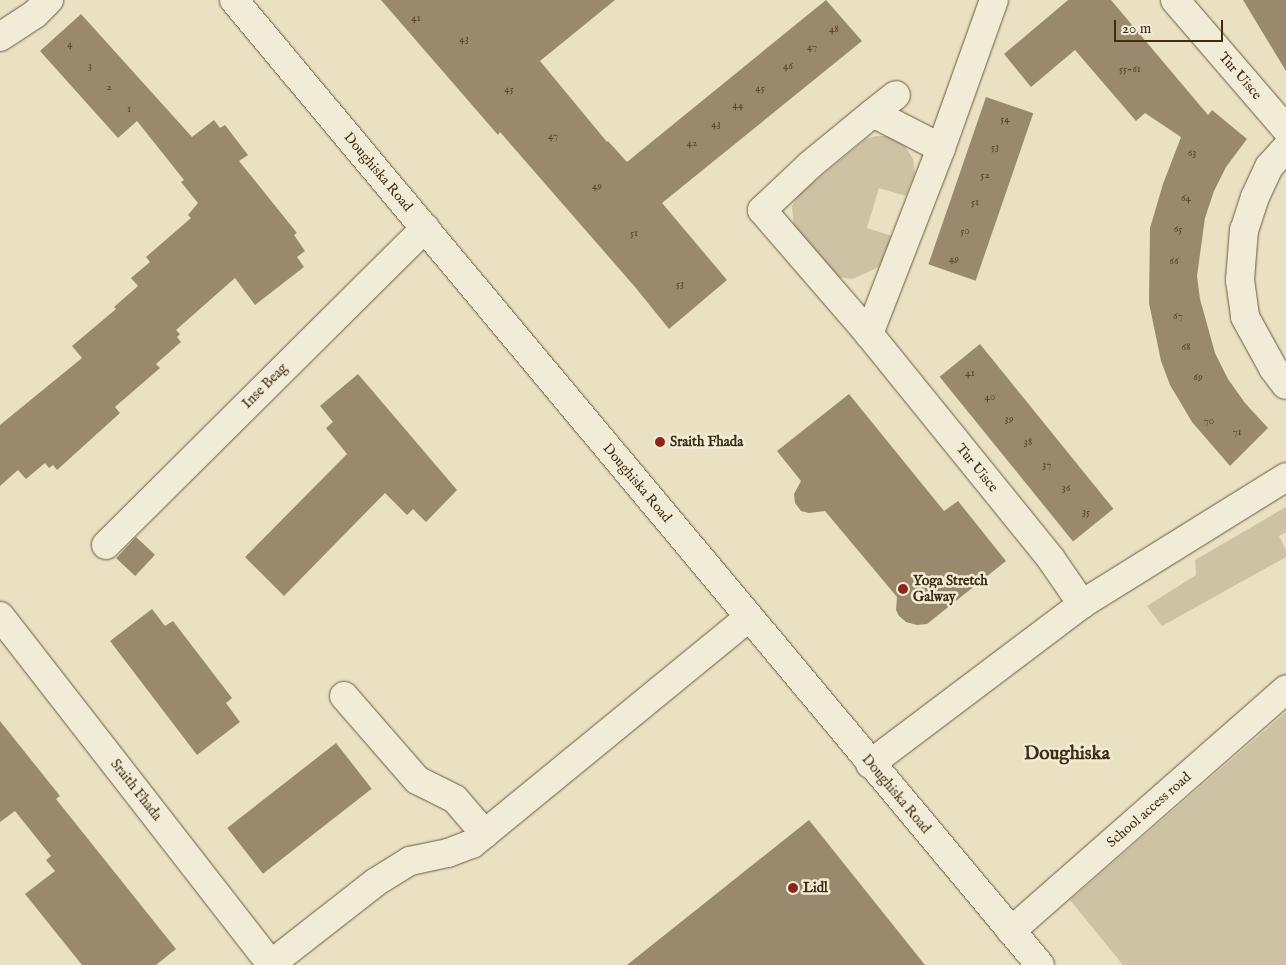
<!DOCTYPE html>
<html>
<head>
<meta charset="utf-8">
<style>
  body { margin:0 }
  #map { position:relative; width:1286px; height:965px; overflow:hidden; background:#eae1c3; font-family:"IM FELL English",serif }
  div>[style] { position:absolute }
  .green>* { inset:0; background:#cdc2a4 }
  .building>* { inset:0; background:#998a6d; transform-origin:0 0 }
  .roads { filter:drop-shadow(0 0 1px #6c593c) drop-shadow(0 0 1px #6c593c) }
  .minor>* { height:28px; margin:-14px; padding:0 14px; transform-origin:14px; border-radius:14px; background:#f1ecd8 }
  .tertiary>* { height:28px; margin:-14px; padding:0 14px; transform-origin:14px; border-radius:14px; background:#f1ecd8 }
  .dots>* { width:14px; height:14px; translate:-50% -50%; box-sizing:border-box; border:2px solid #f1ecd8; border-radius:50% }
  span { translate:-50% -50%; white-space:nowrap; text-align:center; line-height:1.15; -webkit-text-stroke:5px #f1ecd8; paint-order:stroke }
  .number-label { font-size:11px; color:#584426 }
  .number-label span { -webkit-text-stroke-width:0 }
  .street-label { font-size:14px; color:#422c0f }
  .poi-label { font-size:14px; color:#422c0f; font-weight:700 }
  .left { translate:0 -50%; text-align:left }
  .district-label { font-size:19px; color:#422c0f; font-weight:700 }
  .scale { position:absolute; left:1114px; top:20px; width:109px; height:22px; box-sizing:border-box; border:2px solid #422c0f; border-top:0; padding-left:6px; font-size:15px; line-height:18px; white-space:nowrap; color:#422c0f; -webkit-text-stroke:4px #f1ecd8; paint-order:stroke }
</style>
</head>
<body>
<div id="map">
  <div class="green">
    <div style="clip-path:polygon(876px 136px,891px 136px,905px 146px,913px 159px,915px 173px,906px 196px,879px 188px,867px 228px,892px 236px,879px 267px,853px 279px,829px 276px,794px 228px,792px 206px,798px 195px,866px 139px)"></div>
    <div style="clip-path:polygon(1286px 507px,1286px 532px,1279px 536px,1286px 550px,1286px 557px,1162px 626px,1147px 606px,1196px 575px,1195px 560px)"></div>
    <div style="clip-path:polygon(1286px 712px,1286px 965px,1123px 965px,1070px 900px)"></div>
  </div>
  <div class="building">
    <div style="clip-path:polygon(381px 0,615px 0,540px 61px,607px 142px,608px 141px,627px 162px,826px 0,862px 41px,662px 203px,727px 280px,669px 329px,635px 287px,500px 132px,498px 135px)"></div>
    <div style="clip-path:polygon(1068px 0,1111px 0,1208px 115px,1212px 110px,1247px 139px,1226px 167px,1214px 191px,1205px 218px,1197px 276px,1200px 299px,1215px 353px,1228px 379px,1245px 403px,1268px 428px,1230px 466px,1192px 422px,1170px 385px,1161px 361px,1149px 303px,1150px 228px,1163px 184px,1181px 137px,1145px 113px,1136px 121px,1075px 50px,1031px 87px,1004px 54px)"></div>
    <div style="clip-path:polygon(1243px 0,1286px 0,1286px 71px)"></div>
    <div style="clip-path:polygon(81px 14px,192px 137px,214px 120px,220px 128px,225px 125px,248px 155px,239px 161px,297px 233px,294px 235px,305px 251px,297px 257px,304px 267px,255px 305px,235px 278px,176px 330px,180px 334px,177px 337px,181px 342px,156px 364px,160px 368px,115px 407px,120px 413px,57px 470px,53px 465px,49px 468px,45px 463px,26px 479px,18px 470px,0 486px,0 425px,82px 358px,72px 346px,116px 309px,114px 307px,138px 286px,131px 278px,150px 262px,146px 257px,191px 218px,188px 215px,198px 203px,181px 182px,184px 180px,137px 121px,118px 138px,40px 51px)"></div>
    <div style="left:986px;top:97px;width:50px;height:177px;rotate:19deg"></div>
    <div style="left:980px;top:344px;width:212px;height:52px;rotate:51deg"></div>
    <div style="clip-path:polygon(358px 374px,457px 490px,426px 522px,413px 509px,407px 515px,385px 493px,284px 596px,245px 557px,347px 454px,326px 428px,333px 422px,320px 406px)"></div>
    <div style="clip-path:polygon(849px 394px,944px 511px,958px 501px,1006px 561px,927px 624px,917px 625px,906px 622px,899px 616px,896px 610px,897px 597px,825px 511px,809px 513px,801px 511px,795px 503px,794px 494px,801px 481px,777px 451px)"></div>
    <div style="left:136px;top:537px;width:26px;height:29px;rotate:43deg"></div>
    <div style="clip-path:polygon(152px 609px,165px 626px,173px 621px,232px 698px,226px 703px,240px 722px,197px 755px,110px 641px)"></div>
    <div style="clip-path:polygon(0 721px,60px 796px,56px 799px,176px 949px,156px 965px,82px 965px,25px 894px,55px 871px,46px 860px,51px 856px,15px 811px,0 822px)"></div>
    <div style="left:336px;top:743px;width:58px;height:138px;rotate:52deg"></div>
    <div style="clip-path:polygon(809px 820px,925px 965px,627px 965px)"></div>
  </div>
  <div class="roads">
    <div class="minor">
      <div style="left:1175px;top:0;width:170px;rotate:49.3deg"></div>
      <div style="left:0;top:37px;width:42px;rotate:-33.3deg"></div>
      <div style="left:35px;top:14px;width:20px;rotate:-45deg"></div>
      <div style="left:873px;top:113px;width:29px;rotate:-38deg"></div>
      <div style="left:941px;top:148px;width:76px;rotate:-152.8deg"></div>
      <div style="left:873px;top:113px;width:82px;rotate:140.5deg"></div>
      <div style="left:810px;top:165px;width:66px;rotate:136.8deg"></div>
      <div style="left:762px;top:210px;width:164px;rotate:49.2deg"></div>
      <div style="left:869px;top:334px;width:289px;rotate:51deg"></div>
      <div style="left:1051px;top:559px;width:55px;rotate:55.4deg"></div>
      <div style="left:1286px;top:148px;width:25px;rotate:132deg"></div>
      <div style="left:1269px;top:167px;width:33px;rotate:115deg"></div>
      <div style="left:1255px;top:197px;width:35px;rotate:108deg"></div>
      <div style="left:1244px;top:230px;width:50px;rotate:94.6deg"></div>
      <div style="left:1240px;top:280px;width:37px;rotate:82deg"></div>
      <div style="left:1245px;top:317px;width:58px;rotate:61.2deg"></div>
      <div style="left:1273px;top:368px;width:21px;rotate:53deg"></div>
      <div style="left:869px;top:334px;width:199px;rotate:-68.8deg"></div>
      <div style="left:941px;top:148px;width:157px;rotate:-70.3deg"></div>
      <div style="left:106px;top:545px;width:450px;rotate:-44.8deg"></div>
      <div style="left:0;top:616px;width:441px;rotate:52.1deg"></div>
      <div style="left:271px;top:964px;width:133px;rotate:-38deg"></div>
      <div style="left:376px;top:882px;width:40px;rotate:-32deg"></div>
      <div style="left:410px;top:861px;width:39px;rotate:-12deg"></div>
      <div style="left:448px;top:853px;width:26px;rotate:-21deg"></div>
      <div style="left:472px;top:844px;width:358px;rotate:-39.3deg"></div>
      <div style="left:344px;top:696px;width:111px;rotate:49deg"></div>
      <div style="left:417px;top:780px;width:42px;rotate:26.6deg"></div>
      <div style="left:455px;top:799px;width:46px;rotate:49.4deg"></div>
      <div style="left:870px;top:764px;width:266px;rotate:-37deg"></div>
      <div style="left:1082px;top:604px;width:240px;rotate:-31.9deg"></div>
      <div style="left:1011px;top:931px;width:366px;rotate:-41.3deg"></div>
    </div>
    <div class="tertiary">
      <div style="left:234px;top:0;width:1257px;rotate:50.13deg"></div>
    </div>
  </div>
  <div class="dots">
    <div style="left:660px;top:442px;background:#8f2418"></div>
    <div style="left:903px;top:589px;background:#8f2418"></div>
    <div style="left:793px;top:888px;background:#8f2418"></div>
  </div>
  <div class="number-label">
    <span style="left:416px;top:18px">41</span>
    <span style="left:834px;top:29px">48</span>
    <span style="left:464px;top:39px">43</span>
    <span style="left:70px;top:44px">4</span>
    <span style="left:812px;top:47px">47</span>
    <span style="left:90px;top:66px">3</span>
    <span style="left:788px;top:66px">46</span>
    <span style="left:1130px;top:69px">55-61</span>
    <span style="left:109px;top:87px">2</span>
    <span style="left:760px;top:88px">45</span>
    <span style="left:509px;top:89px">45</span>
    <span style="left:738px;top:105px">44</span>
    <span style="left:129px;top:109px">1</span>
    <span style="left:1005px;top:119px">54</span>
    <span style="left:716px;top:124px">43</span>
    <span style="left:553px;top:136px">47</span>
    <span style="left:692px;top:143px">42</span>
    <span style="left:995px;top:147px">53</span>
    <span style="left:1192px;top:153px">63</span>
    <span style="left:985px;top:175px">52</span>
    <span style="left:597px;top:186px">49</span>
    <span style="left:1186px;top:198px">64</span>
    <span style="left:975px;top:202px">51</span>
    <span style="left:1178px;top:229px">65</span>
    <span style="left:965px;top:231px">50</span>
    <span style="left:634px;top:233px">51</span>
    <span style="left:954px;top:259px">49</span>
    <span style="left:1174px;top:261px">66</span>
    <span style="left:680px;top:284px">53</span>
    <span style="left:1178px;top:316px">67</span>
    <span style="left:1186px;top:347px">68</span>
    <span style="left:970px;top:373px">41</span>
    <span style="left:1198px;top:377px">69</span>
    <span style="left:990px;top:397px">40</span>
    <span style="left:1009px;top:419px">39</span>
    <span style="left:1209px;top:421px">70</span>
    <span style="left:1237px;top:432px">71</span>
    <span style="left:1028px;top:442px">38</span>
    <span style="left:1047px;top:465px">37</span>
    <span style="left:1066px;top:488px">36</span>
    <span style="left:1086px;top:512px">35</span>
  </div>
  <div class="street-label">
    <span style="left:1240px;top:76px;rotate:49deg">Tur Uisce</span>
    <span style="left:378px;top:172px;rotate:50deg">Doughiska Road</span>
    <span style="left:265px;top:386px;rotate:-45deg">Inse Beag</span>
    <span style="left:977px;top:468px;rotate:51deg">Tur Uisce</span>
    <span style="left:637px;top:483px;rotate:50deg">Doughiska Road</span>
    <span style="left:136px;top:790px;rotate:52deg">Sraith Fhada</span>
    <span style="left:896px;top:794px;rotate:50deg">Doughiska Road</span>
    <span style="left:1149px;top:810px;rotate:-41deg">School access road</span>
  </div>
  <div class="poi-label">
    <span class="left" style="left:670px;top:442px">Sraith Fhada</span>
    <span class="left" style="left:913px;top:589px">Yoga Stretch<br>Galway</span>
    <span class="left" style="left:803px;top:888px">Lidl</span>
  </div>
  <div class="district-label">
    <span style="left:1067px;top:755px">Doughiska</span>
  </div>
  <div class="scale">20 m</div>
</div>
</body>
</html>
